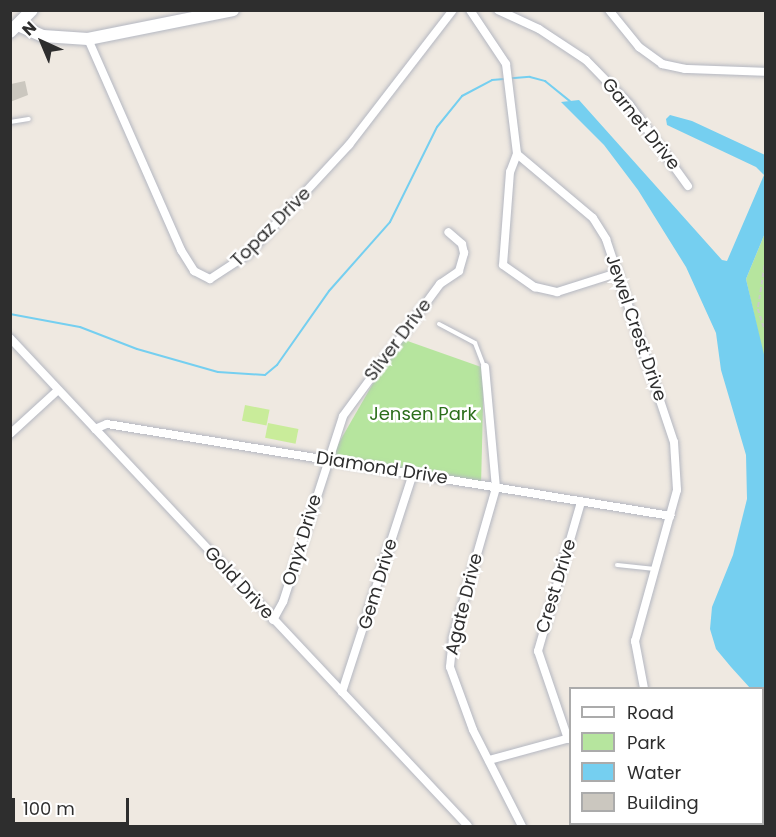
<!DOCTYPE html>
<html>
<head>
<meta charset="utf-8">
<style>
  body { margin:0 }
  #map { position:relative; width:776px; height:837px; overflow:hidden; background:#efe9e1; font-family:Poppins,sans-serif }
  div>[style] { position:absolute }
  .green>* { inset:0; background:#b6e59e }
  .pitch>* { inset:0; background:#c9ec9a; transform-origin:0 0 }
  .water>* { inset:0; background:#75cff0 }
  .stream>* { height:2px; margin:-1px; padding:0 1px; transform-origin:1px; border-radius:1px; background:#75cff0 }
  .building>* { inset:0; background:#cbc7bf }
  .path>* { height:1.5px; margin-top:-0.75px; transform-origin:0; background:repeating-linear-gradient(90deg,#c9c9c9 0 4.5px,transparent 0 7.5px) }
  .roads { filter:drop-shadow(0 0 2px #b4b7c1) drop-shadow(0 0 2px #b4b7c1) }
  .lane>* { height:4px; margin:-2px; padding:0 2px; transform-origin:2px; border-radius:2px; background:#fff }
  .street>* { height:8px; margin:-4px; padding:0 4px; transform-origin:4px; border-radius:4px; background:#fff }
  .secondary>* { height:12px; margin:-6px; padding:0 6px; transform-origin:6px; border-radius:6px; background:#fff }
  span { translate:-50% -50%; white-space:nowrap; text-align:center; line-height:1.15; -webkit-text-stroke:5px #fff; paint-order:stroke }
  .street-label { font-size:18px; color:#2e2e2e }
  .park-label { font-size:18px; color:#2c6e1b }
  .frame { position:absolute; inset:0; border:12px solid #2e2e2e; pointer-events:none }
  .legend { position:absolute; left:569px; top:687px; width:195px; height:138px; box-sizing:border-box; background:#fff; border:2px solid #ababab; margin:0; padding:8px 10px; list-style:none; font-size:18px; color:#2e2e2e }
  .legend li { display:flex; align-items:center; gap:12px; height:30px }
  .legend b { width:30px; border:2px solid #ababab }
  .north { position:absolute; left:12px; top:12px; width:60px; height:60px; -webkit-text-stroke:4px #fff; paint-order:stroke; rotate:316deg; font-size:16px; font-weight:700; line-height:24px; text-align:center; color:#2e2e2e }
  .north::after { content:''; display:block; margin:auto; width:21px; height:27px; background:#2e2e2e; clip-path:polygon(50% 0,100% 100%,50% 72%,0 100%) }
  .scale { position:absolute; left:12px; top:798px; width:117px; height:27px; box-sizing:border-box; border:3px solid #2e2e2e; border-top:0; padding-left:8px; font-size:18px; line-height:21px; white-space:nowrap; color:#2e2e2e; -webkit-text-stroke:4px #fff; paint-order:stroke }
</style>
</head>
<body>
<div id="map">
  <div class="green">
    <div style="clip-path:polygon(765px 233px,765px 363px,746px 279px)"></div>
    <div style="clip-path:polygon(399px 338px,484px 368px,481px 485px,329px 460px)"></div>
  </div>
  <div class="pitch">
    <div style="left:245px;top:405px;width:25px;height:16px;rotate:11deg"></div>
    <div style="left:268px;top:423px;width:31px;height:15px;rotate:11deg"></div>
  </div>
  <div class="water">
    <div style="clip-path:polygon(579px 100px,722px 260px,727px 261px,764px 175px,756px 167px,667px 125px,666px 119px,670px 115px,692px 121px,765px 155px,765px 233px,746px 279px,766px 363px,765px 721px,762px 688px,750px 688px,731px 667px,716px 649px,710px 629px,712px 607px,733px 555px,747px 499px,746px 455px,721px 370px,716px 333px,686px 267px,638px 190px,604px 145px,561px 102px)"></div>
  </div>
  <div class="stream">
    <div style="left:10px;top:314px;width:71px;rotate:10.5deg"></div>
    <div style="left:80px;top:327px;width:61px;rotate:21.1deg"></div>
    <div style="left:137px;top:349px;width:84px;rotate:15.9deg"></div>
    <div style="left:218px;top:372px;width:47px;rotate:3.7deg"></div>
    <div style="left:265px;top:375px;width:16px;rotate:-40deg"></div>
    <div style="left:277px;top:365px;width:90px;rotate:-54.9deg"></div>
    <div style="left:329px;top:291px;width:92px;rotate:-48.5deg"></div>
    <div style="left:390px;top:222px;width:106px;rotate:-63.7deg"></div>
    <div style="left:437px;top:127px;width:40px;rotate:-51deg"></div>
    <div style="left:462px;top:96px;width:34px;rotate:-28deg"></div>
    <div style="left:492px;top:80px;width:38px;rotate:-5deg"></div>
    <div style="left:530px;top:77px;width:16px;rotate:15deg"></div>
    <div style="left:545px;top:81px;width:32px;rotate:39deg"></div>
  </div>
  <div class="building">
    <div style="clip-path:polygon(25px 81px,28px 95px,10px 102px,11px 84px)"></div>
  </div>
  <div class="path">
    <div style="left:766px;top:258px;width:52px;rotate:98.9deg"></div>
    <div style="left:758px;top:309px;width:25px;rotate:72deg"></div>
  </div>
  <div class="roads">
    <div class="lane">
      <div style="left:10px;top:122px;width:19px;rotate:-9deg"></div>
      <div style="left:439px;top:324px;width:41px;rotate:27.8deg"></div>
      <div style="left:475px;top:343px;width:26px;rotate:69deg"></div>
      <div style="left:617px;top:565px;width:36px;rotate:6deg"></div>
    </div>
    <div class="street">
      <div style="left:470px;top:10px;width:65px;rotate:56.3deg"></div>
      <div style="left:506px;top:64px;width:91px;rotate:83deg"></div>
      <div style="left:517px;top:154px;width:99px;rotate:40.1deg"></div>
      <div style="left:593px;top:218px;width:25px;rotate:58deg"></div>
      <div style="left:606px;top:239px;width:214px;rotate:71.5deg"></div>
      <div style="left:674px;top:442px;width:48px;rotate:86.4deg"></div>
      <div style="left:677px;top:490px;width:157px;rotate:105.5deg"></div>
      <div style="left:635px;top:641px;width:48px;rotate:79.2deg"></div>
      <div style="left:498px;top:10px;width:45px;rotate:24.9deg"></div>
      <div style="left:539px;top:29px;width:56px;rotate:33.4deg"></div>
      <div style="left:586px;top:60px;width:62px;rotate:45.7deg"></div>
      <div style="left:629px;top:104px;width:101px;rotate:54.3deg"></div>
      <div style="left:609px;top:10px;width:48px;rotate:51deg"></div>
      <div style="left:639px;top:47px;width:29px;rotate:36deg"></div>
      <div style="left:662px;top:64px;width:24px;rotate:12deg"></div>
      <div style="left:685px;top:69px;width:81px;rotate:2.1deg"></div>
      <div style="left:88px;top:39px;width:231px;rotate:66.2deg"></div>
      <div style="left:181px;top:250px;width:25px;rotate:58deg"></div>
      <div style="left:194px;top:271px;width:18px;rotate:27deg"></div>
      <div style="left:210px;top:279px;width:45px;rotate:-33.3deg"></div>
      <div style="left:248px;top:254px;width:149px;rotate:-47.2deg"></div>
      <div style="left:349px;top:145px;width:170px;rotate:-52.4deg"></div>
      <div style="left:517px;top:154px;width:19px;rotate:111deg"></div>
      <div style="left:510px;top:172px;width:93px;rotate:94.3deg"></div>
      <div style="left:503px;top:265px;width:39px;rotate:35deg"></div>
      <div style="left:535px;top:287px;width:23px;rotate:13deg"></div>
      <div style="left:557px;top:292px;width:63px;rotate:-17.6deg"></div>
      <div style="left:10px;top:338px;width:669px;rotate:46.82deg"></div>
      <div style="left:485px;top:367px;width:121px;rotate:84.8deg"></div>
      <div style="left:496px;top:488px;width:156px;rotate:106deg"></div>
      <div style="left:453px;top:638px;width:29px;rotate:96deg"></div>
      <div style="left:450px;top:667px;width:67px;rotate:69.9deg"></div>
      <div style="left:473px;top:730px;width:108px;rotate:63deg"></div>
      <div style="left:95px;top:429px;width:13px;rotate:-23deg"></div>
      <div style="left:107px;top:424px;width:571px;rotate:9.26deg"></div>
      <div style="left:10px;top:434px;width:65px;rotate:-42.5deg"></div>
      <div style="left:273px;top:620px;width:21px;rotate:-61deg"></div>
      <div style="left:283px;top:602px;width:195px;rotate:-72.1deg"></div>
      <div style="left:343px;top:416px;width:164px;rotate:-53.7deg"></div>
      <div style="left:440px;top:284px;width:23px;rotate:-34deg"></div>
      <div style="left:459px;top:271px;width:19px;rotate:-74deg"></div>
      <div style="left:464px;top:253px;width:9px;rotate:-103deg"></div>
      <div style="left:462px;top:244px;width:18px;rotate:-139deg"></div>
      <div style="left:342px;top:692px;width:229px;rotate:-72deg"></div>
      <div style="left:568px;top:739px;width:93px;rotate:-108.8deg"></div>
      <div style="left:538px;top:651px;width:155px;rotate:-73.9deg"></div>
      <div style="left:489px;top:760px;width:84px;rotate:-15.2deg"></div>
      <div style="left:695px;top:824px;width:3px;rotate:45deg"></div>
    </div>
    <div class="secondary">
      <div style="left:18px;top:25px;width:27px;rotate:24deg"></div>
      <div style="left:43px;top:36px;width:45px;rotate:3.8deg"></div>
      <div style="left:88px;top:39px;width:148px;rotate:-11.3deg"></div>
      <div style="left:10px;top:32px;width:31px;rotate:-45deg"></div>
    </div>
  </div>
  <div class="street-label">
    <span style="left:641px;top:124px;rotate:51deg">Garnet Drive</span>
    <span style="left:271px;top:227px;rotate:-45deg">Topaz Drive</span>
    <span style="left:636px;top:328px;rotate:71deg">Jewel Crest Drive</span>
    <span style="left:398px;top:340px;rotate:-53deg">Silver Drive</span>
    <span style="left:382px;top:468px;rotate:9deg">Diamond Drive</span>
    <span style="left:302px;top:540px;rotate:-73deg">Onyx Drive</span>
    <span style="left:239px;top:583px;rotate:47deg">Gold Drive</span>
    <span style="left:378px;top:584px;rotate:-73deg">Gem Drive</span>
    <span style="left:556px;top:586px;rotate:-73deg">Crest Drive</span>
    <span style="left:464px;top:604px;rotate:-76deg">Agate Drive</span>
  </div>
  <div class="park-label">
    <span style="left:423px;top:414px">Jensen Park</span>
  </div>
  <div class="frame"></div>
  <ul class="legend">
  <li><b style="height:8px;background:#fff"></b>Road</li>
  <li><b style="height:16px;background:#b6e59e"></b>Park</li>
  <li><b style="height:16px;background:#75cff0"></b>Water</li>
  <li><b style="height:16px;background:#cbc7bf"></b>Building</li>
  </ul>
  <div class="north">N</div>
  <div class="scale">100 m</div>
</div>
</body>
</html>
